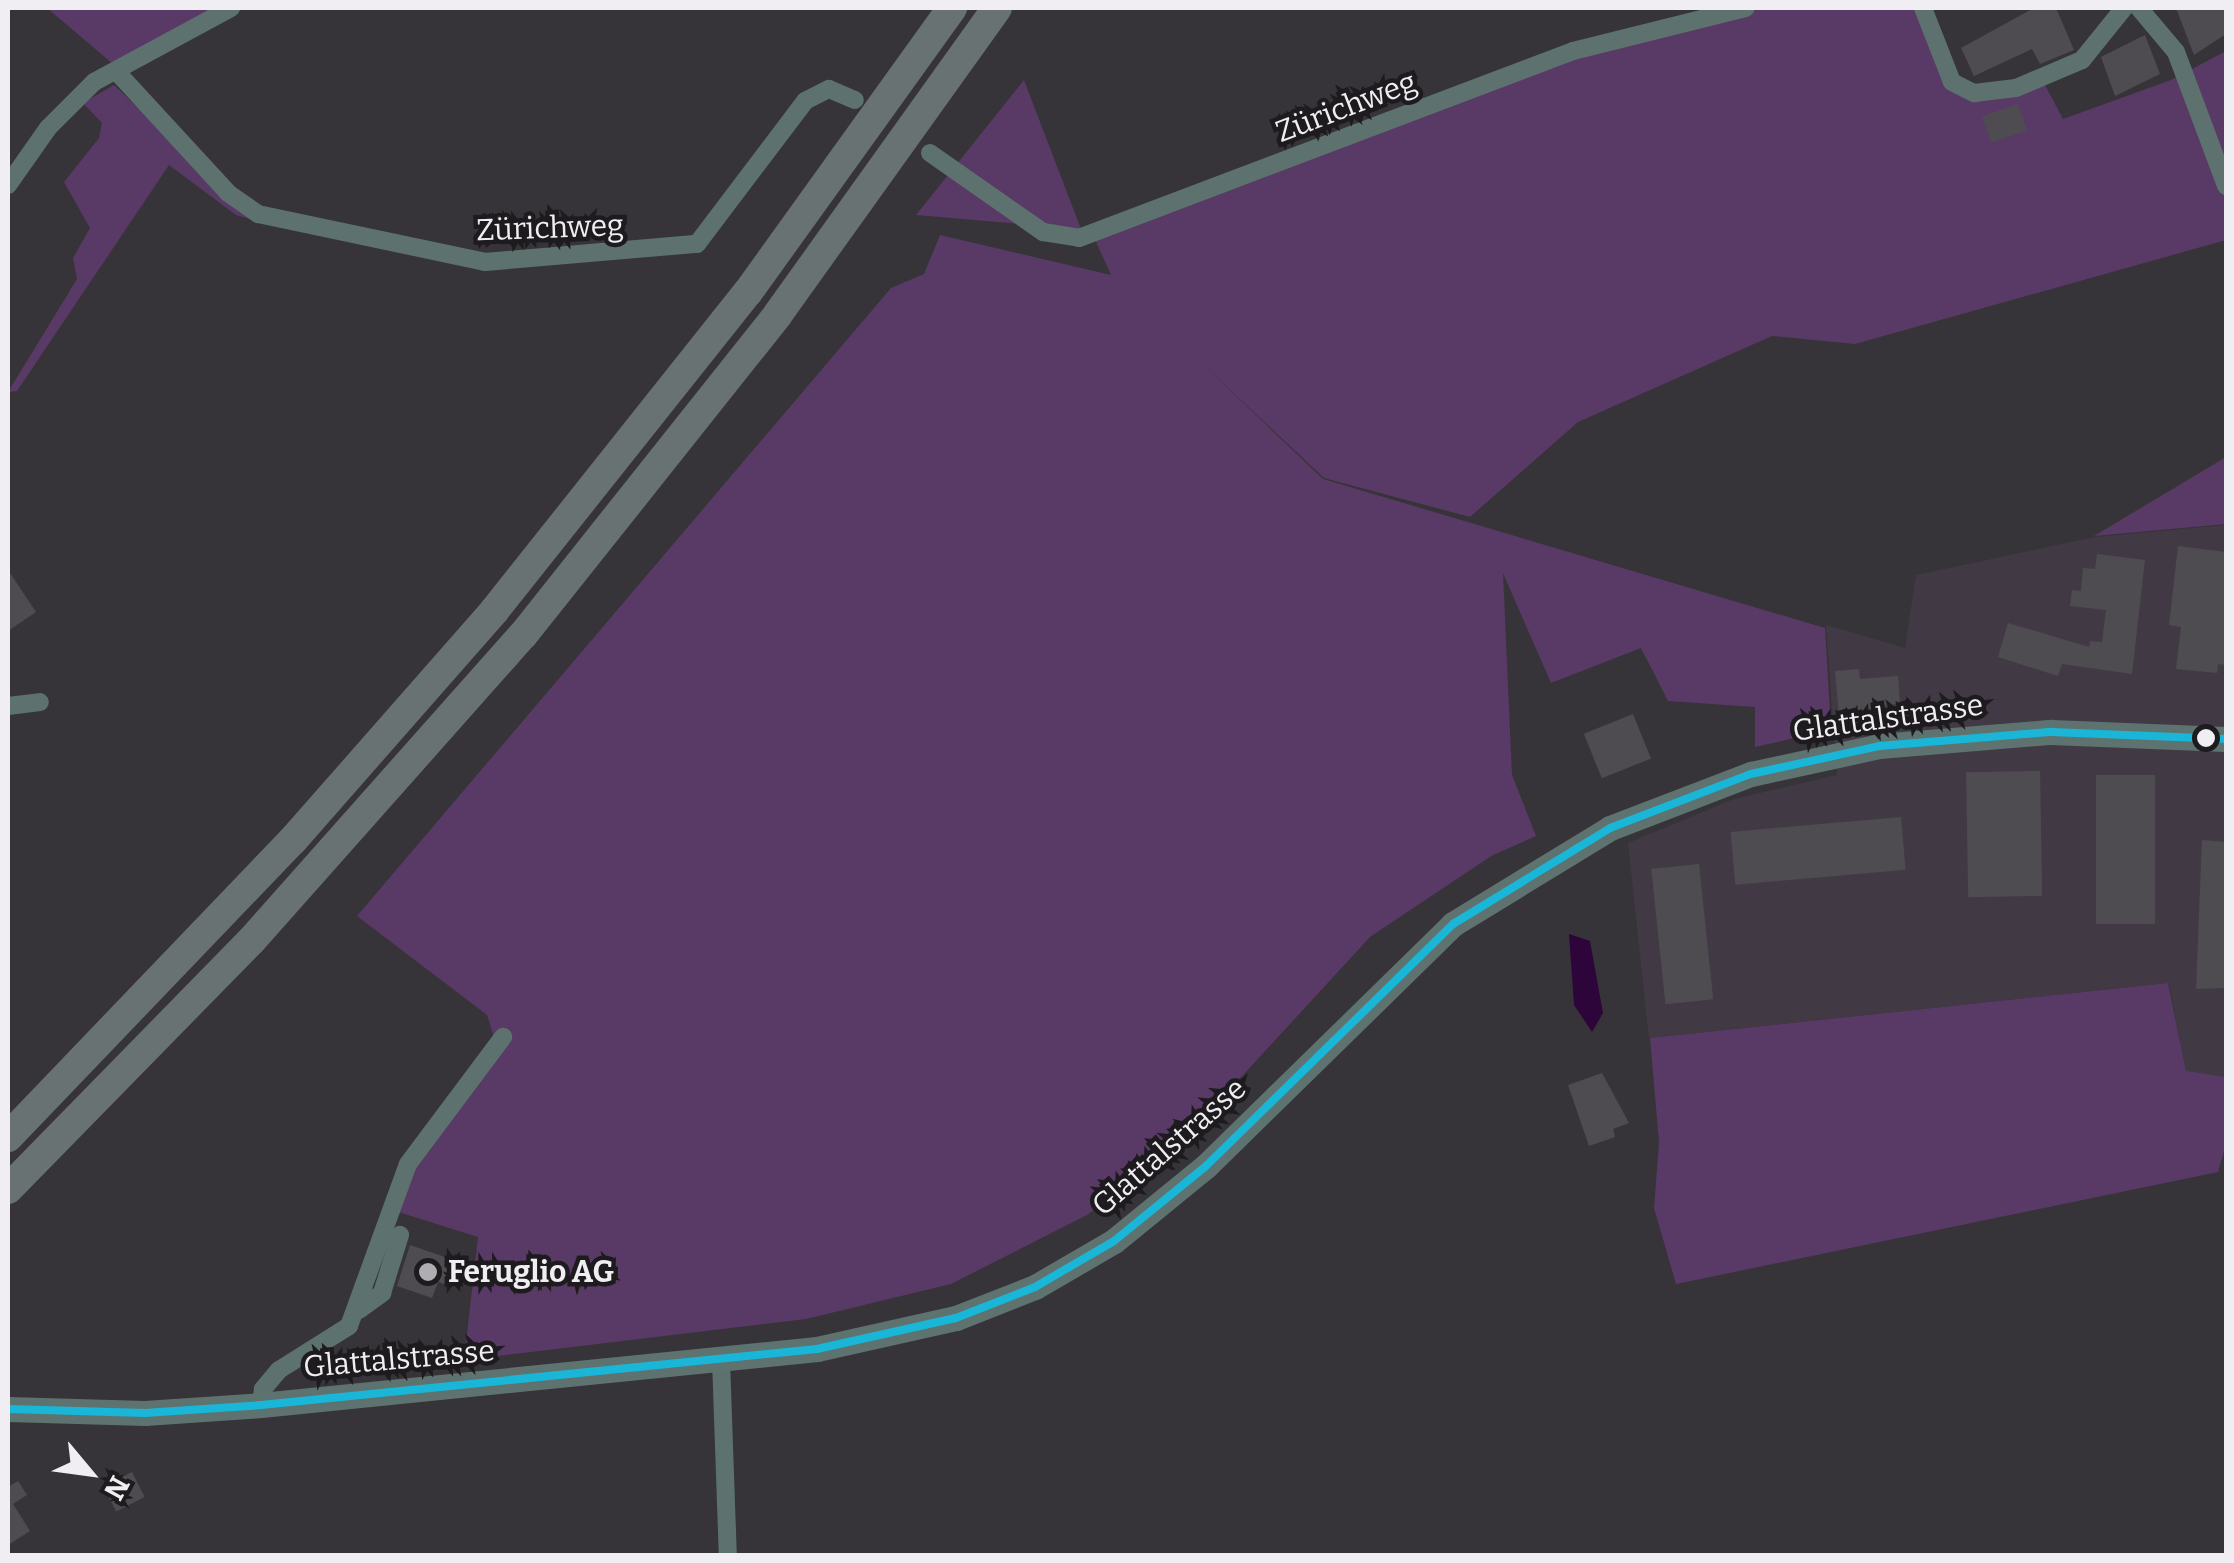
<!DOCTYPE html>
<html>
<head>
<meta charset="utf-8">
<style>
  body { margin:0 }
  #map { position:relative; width:2234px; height:1563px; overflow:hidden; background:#363438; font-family:Bitter,serif }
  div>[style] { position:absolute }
  .built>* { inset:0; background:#413a45 }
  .green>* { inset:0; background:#593966 }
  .water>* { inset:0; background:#2d053a }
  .building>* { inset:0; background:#4e4c50; transform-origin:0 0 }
  .street>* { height:18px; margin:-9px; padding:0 9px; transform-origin:9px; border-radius:9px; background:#5d726e }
  .secondary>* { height:25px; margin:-12.5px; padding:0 12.5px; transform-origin:12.5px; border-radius:12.5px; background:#5e736f }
  .highway>* { height:30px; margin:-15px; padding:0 15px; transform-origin:15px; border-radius:15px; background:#697272 }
  .bus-1>* { height:8px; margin:-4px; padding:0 4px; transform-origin:4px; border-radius:4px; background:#1ab6d8 }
  .dots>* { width:28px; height:28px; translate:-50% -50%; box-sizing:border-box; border:5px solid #1d1b1e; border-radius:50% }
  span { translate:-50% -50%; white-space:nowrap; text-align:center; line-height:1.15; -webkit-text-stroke:9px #1d1b1e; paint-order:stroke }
  .street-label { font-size:30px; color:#f0eef2 }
  .poi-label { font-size:30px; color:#f0eef2; font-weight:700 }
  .left { translate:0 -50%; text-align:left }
  .frame { position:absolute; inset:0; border:10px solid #f0eef2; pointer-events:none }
  .north { position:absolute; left:40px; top:1423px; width:100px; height:100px; -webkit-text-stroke:8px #1d1b1e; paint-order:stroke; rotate:119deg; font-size:28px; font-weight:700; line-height:40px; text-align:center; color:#f0eef2 }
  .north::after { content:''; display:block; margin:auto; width:35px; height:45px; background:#f0eef2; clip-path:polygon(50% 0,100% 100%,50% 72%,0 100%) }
</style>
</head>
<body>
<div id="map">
  <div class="built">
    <div style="clip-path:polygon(2226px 525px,2226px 1077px,2186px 1072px,2169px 983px,1649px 1038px,1628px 843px,1734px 799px,1837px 775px,1826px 625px,1905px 648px,1916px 575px,2095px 537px)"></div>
  </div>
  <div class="green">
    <div style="clip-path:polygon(47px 8px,219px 8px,113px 64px)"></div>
    <div style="clip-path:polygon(1735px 8px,1932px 8px,1964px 97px,2045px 85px,2063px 119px,2171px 80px,2226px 51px,2226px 240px,1855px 344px,1772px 336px,1578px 422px,1470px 517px,1324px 478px,1193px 355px,1323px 479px,1825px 628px,1831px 730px,1755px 747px,1755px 707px,1668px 701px,1641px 648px,1551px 683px,1503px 573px,1512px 775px,1536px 836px,1493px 855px,1370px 937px,1187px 1136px,1087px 1215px,951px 1284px,806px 1319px,464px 1360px,478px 1237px,392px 1210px,400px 1186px,498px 1050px,487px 1015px,357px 916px,891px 288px,924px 274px,940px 235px,1111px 275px,1093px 235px,1572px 55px)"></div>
    <div style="clip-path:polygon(1024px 80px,1081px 229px,916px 215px)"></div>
    <div style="clip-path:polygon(114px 85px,257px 221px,236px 215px,169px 165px,17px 391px,8px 392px,77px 279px,73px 258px,90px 228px,64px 182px,99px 138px,102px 123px,83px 103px)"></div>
    <div style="clip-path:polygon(2226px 457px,2226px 524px,2094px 536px)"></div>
    <div style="clip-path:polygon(2168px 983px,2186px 1071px,2226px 1077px,2226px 1144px,2218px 1172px,1676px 1284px,1654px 1208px,1659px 1142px,1650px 1038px)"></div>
  </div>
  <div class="water">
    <div style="clip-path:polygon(1569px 934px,1590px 941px,1603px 1013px,1592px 1032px,1574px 1005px)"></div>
  </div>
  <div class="building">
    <div style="clip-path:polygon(2034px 8px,2056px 8px,2074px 50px,2040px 64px,2032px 49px,1974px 76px,1961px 48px)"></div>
    <div style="clip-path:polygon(2176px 8px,2226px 8px,2226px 34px,2194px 55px)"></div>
    <div style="clip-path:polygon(2145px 35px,2160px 74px,2115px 96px,2101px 57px)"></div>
    <div style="left:2018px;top:104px;width:28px;height:38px;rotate:71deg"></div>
    <div style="clip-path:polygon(2178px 546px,2226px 552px,2226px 665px,2218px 664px,2217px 673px,2176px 669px,2181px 627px,2169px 625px)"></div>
    <div style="clip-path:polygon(2097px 554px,2145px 560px,2132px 674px,2062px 664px,2058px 676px,1998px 657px,2008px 623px,2089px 647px,2090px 641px,2102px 642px,2106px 610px,2070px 606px,2072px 590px,2081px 591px,2083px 568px,2095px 569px)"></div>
    <div style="clip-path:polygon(8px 570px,36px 612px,8px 631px)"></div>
    <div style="clip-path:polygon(1859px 669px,1860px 679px,1898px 676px,1900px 703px,1839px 715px,1835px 671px)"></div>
    <div style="left:1633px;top:714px;width:48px;height:53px;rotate:68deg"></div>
    <div style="left:2040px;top:771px;width:125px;height:74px;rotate:89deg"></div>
    <div style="left:2096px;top:775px;width:59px;height:149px"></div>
    <div style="left:1901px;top:817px;width:53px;height:171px;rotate:85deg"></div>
    <div style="clip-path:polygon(2202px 840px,2226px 842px,2226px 988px,2196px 989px)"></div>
    <div style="left:1699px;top:864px;width:136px;height:48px;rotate:84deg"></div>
    <div style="clip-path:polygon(1602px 1073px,1629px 1123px,1613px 1129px,1615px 1137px,1589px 1146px,1568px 1085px)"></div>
    <div style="clip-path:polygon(410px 1245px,462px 1263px,454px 1287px,438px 1282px,432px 1298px,397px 1286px)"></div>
    <div style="left:132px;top:1472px;width:28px;height:32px;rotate:63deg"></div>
    <div style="clip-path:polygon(18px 1481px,27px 1495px,13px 1504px,30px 1531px,8px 1545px,8px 1487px)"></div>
  </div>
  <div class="street">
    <div style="left:1923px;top:8px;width:79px;rotate:68.6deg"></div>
    <div style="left:1952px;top:82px;width:25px;rotate:27deg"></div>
    <div style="left:1974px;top:93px;width:42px;rotate:-6.8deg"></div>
    <div style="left:2016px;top:88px;width:72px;rotate:-23deg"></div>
    <div style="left:2082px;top:60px;width:67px;rotate:-51.1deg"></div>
    <div style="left:2139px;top:8px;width:57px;rotate:49.9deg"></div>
    <div style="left:2176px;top:52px;width:143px;rotate:69.5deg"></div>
    <div style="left:116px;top:71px;width:166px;rotate:47.4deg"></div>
    <div style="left:228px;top:193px;width:37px;rotate:35deg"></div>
    <div style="left:258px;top:214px;width:232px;rotate:11.9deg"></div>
    <div style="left:485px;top:262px;width:213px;rotate:-4.9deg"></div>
    <div style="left:697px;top:244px;width:179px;rotate:-52.9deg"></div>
    <div style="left:805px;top:101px;width:27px;rotate:-27deg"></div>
    <div style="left:829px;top:89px;width:28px;rotate:23deg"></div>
    <div style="left:930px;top:153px;width:138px;rotate:35deg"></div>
    <div style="left:1043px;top:232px;width:36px;rotate:9deg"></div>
    <div style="left:1079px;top:238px;width:528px;rotate:-20.73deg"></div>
    <div style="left:1573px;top:51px;width:178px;rotate:-14deg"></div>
    <div style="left:8px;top:185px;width:70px;rotate:-54.9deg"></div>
    <div style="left:48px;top:128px;width:65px;rotate:-45deg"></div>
    <div style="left:94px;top:82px;width:156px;rotate:-28.4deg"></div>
    <div style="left:8px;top:706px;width:32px;rotate:-7deg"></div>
    <div style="left:359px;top:1310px;width:29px;rotate:-36deg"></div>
    <div style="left:382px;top:1293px;width:61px;rotate:-72.8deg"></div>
    <div style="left:721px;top:1360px;width:196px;rotate:88deg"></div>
    <div style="left:261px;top:1405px;width:16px;rotate:-83deg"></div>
    <div style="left:263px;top:1389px;width:25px;rotate:-50deg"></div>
    <div style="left:279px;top:1370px;width:83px;rotate:-32.2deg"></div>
    <div style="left:349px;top:1326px;width:172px;rotate:-70deg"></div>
    <div style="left:408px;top:1164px;width:159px;rotate:-53.2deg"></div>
  </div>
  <div class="secondary">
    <div style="left:8px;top:1409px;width:137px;rotate:1.7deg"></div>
    <div style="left:145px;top:1413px;width:116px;rotate:-3.9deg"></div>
    <div style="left:261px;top:1405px;width:559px;rotate:-5.75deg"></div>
    <div style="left:817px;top:1349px;width:142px;rotate:-12.6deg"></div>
    <div style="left:956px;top:1318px;width:85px;rotate:-21.4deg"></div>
    <div style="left:1035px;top:1287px;width:91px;rotate:-30.2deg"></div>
    <div style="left:1114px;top:1241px;width:119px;rotate:-39.2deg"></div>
    <div style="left:1206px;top:1166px;width:346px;rotate:-44.4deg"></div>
    <div style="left:1453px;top:924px;width:184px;rotate:-31.4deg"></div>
    <div style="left:1610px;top:828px;width:151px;rotate:-21deg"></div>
    <div style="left:1751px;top:774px;width:131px;rotate:-12.3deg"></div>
    <div style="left:1879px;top:746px;width:173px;rotate:-4.7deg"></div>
    <div style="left:2051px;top:732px;width:175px;rotate:2.3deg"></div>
  </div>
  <div class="highway">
    <div style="left:8px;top:1137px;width:412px;rotate:-46.2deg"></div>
    <div style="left:293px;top:840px;width:305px;rotate:-48.7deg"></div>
    <div style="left:494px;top:611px;width:408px;rotate:-51.5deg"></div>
    <div style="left:748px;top:292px;width:350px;rotate:-54.3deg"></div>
    <div style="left:8px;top:1189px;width:347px;rotate:-45.6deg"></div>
    <div style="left:251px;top:941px;width:409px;rotate:-48.4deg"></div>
    <div style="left:523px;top:635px;width:410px;rotate:-51.5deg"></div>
    <div style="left:778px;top:314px;width:376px;rotate:-54.4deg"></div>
  </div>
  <div class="bus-1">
    <div style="left:8px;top:1409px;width:137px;rotate:1.7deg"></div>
    <div style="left:145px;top:1413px;width:116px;rotate:-3.9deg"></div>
    <div style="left:261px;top:1405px;width:559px;rotate:-5.75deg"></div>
    <div style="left:817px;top:1349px;width:142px;rotate:-12.6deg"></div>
    <div style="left:956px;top:1318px;width:85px;rotate:-21.4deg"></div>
    <div style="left:1035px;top:1287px;width:91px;rotate:-30.2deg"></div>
    <div style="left:1114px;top:1241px;width:119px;rotate:-39.2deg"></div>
    <div style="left:1206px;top:1166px;width:346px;rotate:-44.4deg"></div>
    <div style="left:1453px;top:924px;width:184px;rotate:-31.4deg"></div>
    <div style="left:1610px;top:828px;width:151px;rotate:-21deg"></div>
    <div style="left:1751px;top:774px;width:131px;rotate:-12.3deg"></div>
    <div style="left:1879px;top:746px;width:173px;rotate:-4.7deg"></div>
    <div style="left:2051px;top:732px;width:175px;rotate:2.3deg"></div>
  </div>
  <div class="dots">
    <div style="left:2206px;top:738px;background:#f0eef2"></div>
    <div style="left:428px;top:1272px;background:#afadb1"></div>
  </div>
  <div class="street-label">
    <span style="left:1346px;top:107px;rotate:-21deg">Zürichweg</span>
    <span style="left:550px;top:228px;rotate:-2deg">Zürichweg</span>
    <span style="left:1888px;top:718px;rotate:-8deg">Glattalstrasse</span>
    <span style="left:1169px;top:1147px;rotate:-41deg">Glattalstrasse</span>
    <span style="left:399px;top:1359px;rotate:-5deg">Glattalstrasse</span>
  </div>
  <div class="poi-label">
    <span class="left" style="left:448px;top:1272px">Feruglio AG</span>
  </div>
  <div class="frame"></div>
  <div class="north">N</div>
</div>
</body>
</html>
